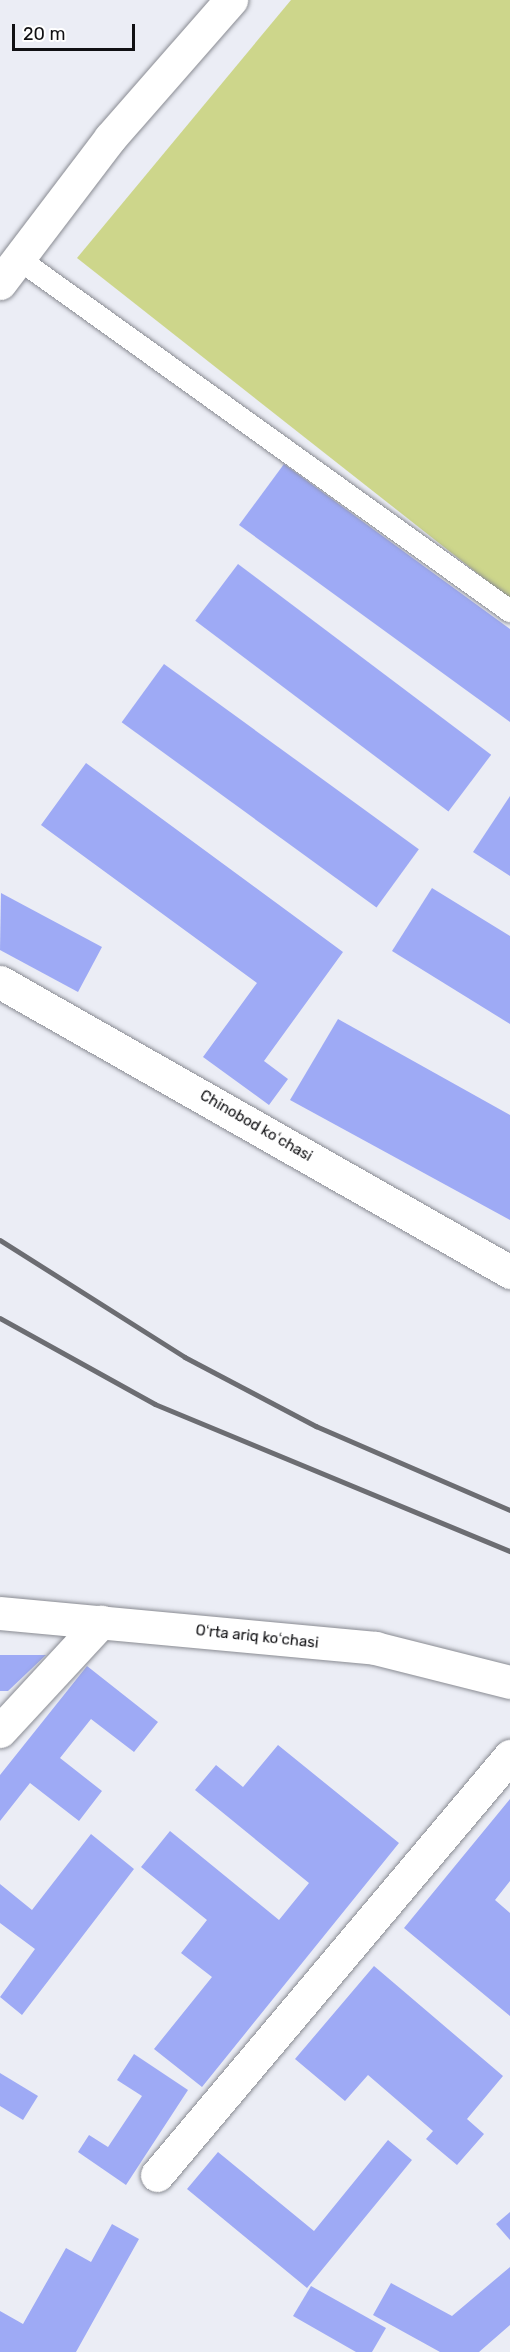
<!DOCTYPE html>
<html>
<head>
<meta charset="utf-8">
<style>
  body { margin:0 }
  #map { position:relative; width:510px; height:2352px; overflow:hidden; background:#ebedf5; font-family:Rubik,sans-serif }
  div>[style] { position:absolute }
  .green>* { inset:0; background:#cdd68b }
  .building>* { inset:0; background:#9eaaf5; transform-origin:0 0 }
  .roads { filter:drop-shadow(0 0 2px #898b92) drop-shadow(0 0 2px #898b92) }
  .service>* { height:22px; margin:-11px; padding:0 11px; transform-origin:11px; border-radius:11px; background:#fff }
  .minor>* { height:33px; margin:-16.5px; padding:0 16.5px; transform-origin:16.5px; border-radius:16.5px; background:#fff }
  .rail>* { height:4.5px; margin:-2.25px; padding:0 2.25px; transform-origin:2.25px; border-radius:2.25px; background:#6c6d72 }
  span { translate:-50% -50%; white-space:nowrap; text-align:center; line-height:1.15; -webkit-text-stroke:6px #fff; paint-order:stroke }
  .street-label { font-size:15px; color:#101013 }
  .scale { position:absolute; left:12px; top:24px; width:123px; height:27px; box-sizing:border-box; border:3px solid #101013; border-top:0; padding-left:8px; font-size:18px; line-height:21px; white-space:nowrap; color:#101013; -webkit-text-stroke:4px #fff; paint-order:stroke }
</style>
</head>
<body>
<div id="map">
  <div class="green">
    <div style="clip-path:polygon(291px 0,510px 0,510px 599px,77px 258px)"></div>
  </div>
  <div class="building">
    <div style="clip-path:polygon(284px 464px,510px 629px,510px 722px,239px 525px)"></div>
    <div style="left:238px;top:564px;width:317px;height:71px;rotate:37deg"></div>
    <div style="left:164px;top:664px;width:315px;height:72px;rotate:36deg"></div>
    <div style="clip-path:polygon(86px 763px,343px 952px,264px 1061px,288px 1079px,269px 1105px,203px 1057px,257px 983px,41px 825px)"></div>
    <div style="clip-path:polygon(510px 796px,510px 876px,473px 852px)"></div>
    <div style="clip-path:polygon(432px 888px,510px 936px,510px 1024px,392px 951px)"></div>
    <div style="clip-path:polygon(1px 893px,102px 947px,78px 992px,0 950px)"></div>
    <div style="clip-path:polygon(338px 1019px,510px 1115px,510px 1220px,290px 1100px)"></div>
    <div style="clip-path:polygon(0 1655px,46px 1655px,8px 1691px,0 1691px)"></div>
    <div style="clip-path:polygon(87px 1666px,158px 1722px,134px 1752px,91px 1719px,60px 1758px,102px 1791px,79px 1821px,30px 1783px,0 1821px,0 1775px)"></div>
    <div style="clip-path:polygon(278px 1745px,399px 1843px,202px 2087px,154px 2049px,212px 1977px,181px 1953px,207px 1920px,141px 1867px,170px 1831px,279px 1920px,309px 1883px,195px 1790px,216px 1765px,243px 1787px)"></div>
    <div style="clip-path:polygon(510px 1799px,510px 1881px,495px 1900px,510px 1913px,510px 2016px,404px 1928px)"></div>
    <div style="clip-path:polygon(91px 1834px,134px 1869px,22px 2015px,0 1997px,35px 1949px,0 1923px,0 1884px,32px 1910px)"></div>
    <div style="clip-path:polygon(374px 1966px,503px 2076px,467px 2119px,484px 2134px,457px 2165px,426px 2139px,433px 2131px,368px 2075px,345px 2101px,295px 2059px)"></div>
    <div style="clip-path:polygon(134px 2054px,188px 2090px,126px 2185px,78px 2152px,89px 2135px,108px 2147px,142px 2096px,117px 2080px)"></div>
    <div style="clip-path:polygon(0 2073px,38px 2096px,23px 2120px,0 2106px)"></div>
    <div style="clip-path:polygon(388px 2140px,412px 2160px,307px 2288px,187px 2189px,218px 2152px,314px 2231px)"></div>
    <div style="clip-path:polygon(510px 2212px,510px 2240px,496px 2224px)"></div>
    <div style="clip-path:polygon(112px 2224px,139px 2239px,76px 2352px,0 2352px,0 2311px,23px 2324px,66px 2248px,91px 2262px)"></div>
    <div style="clip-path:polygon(510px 2267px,510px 2325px,479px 2352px,440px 2352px,373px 2315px,391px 2283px,452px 2316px)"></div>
    <div style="clip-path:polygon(311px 2286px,386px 2328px,372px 2352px,356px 2352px,293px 2316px)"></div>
  </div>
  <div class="roads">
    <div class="service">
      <div style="left:16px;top:257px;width:608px;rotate:35.63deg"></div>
    </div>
    <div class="minor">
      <div style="left:0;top:283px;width:182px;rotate:-52.8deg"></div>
      <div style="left:110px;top:138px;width:184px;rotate:-48.8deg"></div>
      <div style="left:0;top:982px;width:587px;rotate:29.62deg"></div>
      <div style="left:0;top:1613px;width:377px;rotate:5.3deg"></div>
      <div style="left:375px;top:1648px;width:139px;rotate:14.1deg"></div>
      <div style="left:0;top:1731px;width:149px;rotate:-47.2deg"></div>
      <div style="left:157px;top:2175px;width:548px;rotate:-49.89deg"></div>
    </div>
  </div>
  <div class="rail">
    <div style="left:0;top:1240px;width:219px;rotate:32.3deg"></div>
    <div style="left:185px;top:1357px;width:148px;rotate:27.8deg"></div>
    <div style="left:316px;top:1426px;width:211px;rotate:23.4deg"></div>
    <div style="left:0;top:1318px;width:177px;rotate:29deg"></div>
    <div style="left:155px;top:1404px;width:384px;rotate:22.5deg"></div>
  </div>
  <div class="street-label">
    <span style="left:256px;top:1126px;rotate:30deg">Chinobod koʻchasi</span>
    <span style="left:257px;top:1637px;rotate:6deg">Oʻrta ariq koʻchasi</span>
  </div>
  <div class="scale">20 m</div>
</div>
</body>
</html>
